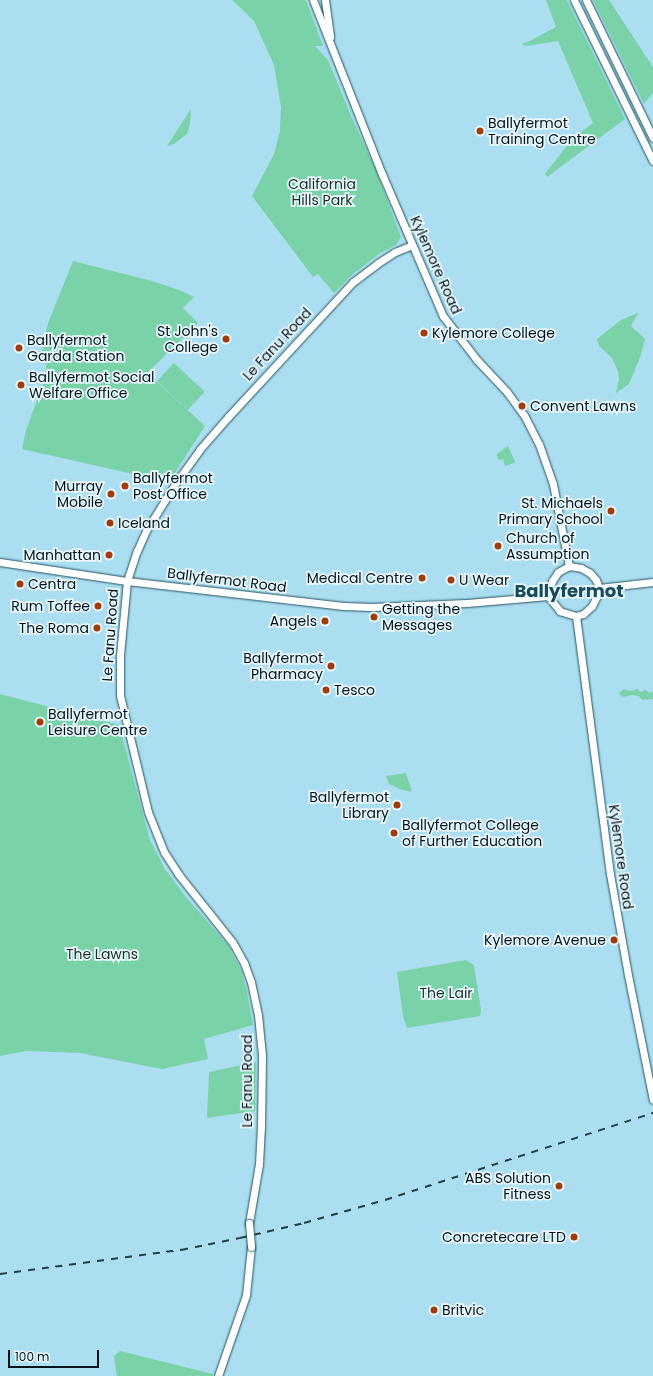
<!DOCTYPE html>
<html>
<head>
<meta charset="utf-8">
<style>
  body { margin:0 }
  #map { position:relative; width:653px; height:1376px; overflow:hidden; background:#abdef0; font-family:Poppins,sans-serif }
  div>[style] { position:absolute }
  .green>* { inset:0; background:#7ad3a8; transform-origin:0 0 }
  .roads { filter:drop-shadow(0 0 1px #255564) drop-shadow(0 0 1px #255564) }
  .secondary>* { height:7px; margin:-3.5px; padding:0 3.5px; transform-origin:3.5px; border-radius:3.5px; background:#fff }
  .rail>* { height:2px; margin-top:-1px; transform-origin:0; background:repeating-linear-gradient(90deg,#253d46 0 7px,transparent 0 14px) }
  .bridges { filter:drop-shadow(0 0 1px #255564) drop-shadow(0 0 1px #255564) }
  .secondary-bridge>* { height:7px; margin:-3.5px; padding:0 3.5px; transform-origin:3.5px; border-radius:3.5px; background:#fff }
  .dots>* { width:11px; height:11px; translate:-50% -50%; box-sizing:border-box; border:2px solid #eaf8fe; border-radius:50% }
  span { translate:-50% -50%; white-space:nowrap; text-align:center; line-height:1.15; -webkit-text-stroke:3.5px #eaf8fe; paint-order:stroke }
  .poi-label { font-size:14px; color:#02141a }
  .left { translate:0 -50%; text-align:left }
  .right { translate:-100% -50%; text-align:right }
  .park-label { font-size:14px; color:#192f24 }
  .street-label { font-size:14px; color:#02141a }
  .district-label { font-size:18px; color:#184a59; font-weight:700 }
  .scale { position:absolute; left:8px; top:1350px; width:91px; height:18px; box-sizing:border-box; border:2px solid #02141a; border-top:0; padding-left:5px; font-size:12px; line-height:14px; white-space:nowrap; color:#02141a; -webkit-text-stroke:3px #eaf8fe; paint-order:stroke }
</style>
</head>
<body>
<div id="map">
  <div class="green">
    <div style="clip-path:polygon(232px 0,306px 0,323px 46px,315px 46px,328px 60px,352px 118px,376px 170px,401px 237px,397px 244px,379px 254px,353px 274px,334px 293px,318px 274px,313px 277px,252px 196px,274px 154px,280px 131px,281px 107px,274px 65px,254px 21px)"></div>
    <div style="clip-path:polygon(546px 0,567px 0,625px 119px,547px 177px,545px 174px,572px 139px,593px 123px,558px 41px,526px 46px,521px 44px,530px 41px,556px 27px)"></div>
    <div style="clip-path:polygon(593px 0,609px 0,653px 67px,653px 93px,644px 104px)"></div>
    <div style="clip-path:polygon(191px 109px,190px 124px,187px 134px,174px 144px,167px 146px)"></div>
    <div style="clip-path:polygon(73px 261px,152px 281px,182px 291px,194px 297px,183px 308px,198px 323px,147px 373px,205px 426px,169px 482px,22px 449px,26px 430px,43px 384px,47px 361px,41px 355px,48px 323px)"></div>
    <div style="clip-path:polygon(638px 313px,631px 326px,645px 339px,641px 355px,629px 384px,616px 393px,619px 379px,618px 371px,612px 358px,599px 346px,597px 339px,621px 320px)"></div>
    <div style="left:174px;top:363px;width:42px;height:25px;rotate:43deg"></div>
    <div style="clip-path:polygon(508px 446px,515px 461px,514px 463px,505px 466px,503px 459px,498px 460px,497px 454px)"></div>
    <div style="clip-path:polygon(624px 689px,630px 691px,637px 689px,641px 692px,645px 690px,650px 693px,653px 691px,653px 699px,642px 700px,639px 696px,632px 695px,622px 697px,619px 693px)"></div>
    <div style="clip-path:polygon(0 694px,119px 725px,150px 840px,165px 869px,185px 896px,228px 945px,242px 972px,247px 992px,253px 1025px,204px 1039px,208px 1059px,162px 1069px,80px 1053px,27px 1051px,0 1056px)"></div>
    <div style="clip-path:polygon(406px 773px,412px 792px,400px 789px,389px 784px,386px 776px)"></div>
    <div style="clip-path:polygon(466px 960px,474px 965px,481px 1011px,480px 1016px,407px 1028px,403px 1016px,397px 972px)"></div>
    <div style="clip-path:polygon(256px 1062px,255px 1111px,207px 1118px,209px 1072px)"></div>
    <div style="clip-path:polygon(120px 1351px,213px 1374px,213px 1376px,117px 1376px,114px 1356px)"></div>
  </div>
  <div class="roads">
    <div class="secondary">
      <div style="left:313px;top:0;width:187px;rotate:68.4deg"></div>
      <div style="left:382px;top:174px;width:155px;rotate:66.8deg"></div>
      <div style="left:443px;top:316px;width:56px;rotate:52.3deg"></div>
      <div style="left:477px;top:360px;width:44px;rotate:46.8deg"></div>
      <div style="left:507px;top:392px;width:29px;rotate:54deg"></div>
      <div style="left:524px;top:415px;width:33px;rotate:63deg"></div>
      <div style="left:539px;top:444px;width:42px;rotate:70.7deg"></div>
      <div style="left:553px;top:484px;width:84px;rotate:79deg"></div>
      <div style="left:325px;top:0;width:37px;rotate:82deg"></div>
      <div style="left:574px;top:0;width:179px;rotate:63.9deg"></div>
      <div style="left:586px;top:0;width:153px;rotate:64.1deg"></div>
      <div style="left:0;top:562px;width:128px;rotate:8.5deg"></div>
      <div style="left:127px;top:581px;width:218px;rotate:6.6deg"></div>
      <div style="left:344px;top:606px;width:28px;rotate:2deg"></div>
      <div style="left:372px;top:607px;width:95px;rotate:-2.4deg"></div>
      <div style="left:467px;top:603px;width:81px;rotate:-4.9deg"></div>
      <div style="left:569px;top:566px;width:12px;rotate:9deg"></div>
      <div style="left:581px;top:568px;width:10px;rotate:29deg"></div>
      <div style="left:590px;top:573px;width:9px;rotate:49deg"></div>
      <div style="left:596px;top:580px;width:9px;rotate:69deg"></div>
      <div style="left:599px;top:588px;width:8px;rotate:104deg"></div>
      <div style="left:597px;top:596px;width:11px;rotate:117deg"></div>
      <div style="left:592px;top:606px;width:12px;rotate:138deg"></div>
      <div style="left:583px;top:614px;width:7px;rotate:164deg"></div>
      <div style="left:576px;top:616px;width:17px;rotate:-163deg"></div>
      <div style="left:560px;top:611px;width:19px;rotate:-129deg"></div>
      <div style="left:548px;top:596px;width:16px;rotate:-75deg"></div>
      <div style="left:552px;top:581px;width:11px;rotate:-56deg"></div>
      <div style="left:558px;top:572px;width:13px;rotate:-29deg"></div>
      <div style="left:599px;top:588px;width:54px;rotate:-6.3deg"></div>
      <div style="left:576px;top:616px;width:260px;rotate:82.5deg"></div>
      <div style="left:610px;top:874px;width:103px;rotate:79.9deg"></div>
      <div style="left:628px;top:975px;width:127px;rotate:78.7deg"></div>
      <div style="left:249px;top:1223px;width:60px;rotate:-80.4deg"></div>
      <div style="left:259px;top:1164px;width:36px;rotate:-87deg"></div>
      <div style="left:261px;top:1128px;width:73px;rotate:-89.2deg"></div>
      <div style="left:262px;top:1055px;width:40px;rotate:-95.7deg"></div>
      <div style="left:258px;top:1015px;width:34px;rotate:-102deg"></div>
      <div style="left:251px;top:982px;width:20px;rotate:-110deg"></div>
      <div style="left:244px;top:963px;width:23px;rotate:-119deg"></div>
      <div style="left:233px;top:943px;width:87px;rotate:-128.5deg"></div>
      <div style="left:179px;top:875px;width:27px;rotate:-123deg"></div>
      <div style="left:164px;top:852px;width:43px;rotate:-111.8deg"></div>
      <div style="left:148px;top:812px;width:120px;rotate:-103.5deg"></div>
      <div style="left:120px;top:695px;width:40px;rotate:-90deg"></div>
      <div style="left:120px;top:655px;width:74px;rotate:-84.6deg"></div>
      <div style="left:127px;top:581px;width:32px;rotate:-72deg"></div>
      <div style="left:137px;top:551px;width:24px;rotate:-66deg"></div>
      <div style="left:147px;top:529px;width:57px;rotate:-58deg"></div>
      <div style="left:177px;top:481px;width:39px;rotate:-54deg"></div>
      <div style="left:200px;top:449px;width:43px;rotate:-48.8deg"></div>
      <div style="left:228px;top:417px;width:184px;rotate:-47.2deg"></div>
      <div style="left:353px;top:282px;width:31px;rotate:-37deg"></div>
      <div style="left:378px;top:263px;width:20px;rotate:-33deg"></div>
      <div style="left:395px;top:252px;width:18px;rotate:-22deg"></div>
      <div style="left:218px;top:1376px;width:86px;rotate:-70.9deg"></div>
      <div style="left:246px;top:1295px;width:48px;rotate:-84.1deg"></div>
    </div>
  </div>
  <div class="rail">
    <div style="left:0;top:1274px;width:183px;rotate:-7.6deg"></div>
    <div style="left:181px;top:1250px;width:60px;rotate:-11.5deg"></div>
    <div style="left:240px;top:1238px;width:66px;rotate:-13.2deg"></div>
    <div style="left:304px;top:1223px;width:84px;rotate:-15.9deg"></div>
    <div style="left:385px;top:1200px;width:282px;rotate:-18deg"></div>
  </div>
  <div class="bridges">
    <div class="secondary-bridge">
      <div style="left:249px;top:1223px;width:24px;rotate:85deg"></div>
    </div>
  </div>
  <div class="dots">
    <div style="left:480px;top:131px;background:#a03c0b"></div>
    <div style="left:424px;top:333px;background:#a03c0b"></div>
    <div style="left:226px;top:339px;background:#a03c0b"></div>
    <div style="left:19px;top:348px;background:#a03c0b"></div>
    <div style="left:21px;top:385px;background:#a03c0b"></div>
    <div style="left:522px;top:406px;background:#a03c0b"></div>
    <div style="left:125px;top:486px;background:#a03c0b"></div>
    <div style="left:111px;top:494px;background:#a03c0b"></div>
    <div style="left:611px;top:511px;background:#a03c0b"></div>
    <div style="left:110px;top:523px;background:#a03c0b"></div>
    <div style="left:498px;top:546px;background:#a03c0b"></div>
    <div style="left:109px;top:555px;background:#a03c0b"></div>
    <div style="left:422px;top:578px;background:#a03c0b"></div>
    <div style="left:451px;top:580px;background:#a03c0b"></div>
    <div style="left:20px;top:584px;background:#a03c0b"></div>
    <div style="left:98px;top:606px;background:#a03c0b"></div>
    <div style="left:374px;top:617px;background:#a03c0b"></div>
    <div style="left:325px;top:621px;background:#a03c0b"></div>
    <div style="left:97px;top:628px;background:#a03c0b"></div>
    <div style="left:331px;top:666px;background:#a03c0b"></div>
    <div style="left:326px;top:690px;background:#a03c0b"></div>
    <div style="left:40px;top:722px;background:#a03c0b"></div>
    <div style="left:397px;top:805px;background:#a03c0b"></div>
    <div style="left:394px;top:833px;background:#a03c0b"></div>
    <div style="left:614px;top:940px;background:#a03c0b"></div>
    <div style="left:559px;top:1186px;background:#a03c0b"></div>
    <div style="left:574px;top:1237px;background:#a03c0b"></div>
    <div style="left:434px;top:1310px;background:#a03c0b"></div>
  </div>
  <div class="poi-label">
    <span class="left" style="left:488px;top:131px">Ballyfermot<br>Training Centre</span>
    <span class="right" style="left:218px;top:339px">St John's<br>College</span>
    <span class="left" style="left:432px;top:333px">Kylemore College</span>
    <span class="left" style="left:27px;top:348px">Ballyfermot<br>Garda Station</span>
    <span class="left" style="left:29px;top:385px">Ballyfermot Social<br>Welfare Office</span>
    <span class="left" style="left:530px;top:406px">Convent Lawns</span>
    <span class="left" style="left:133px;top:486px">Ballyfermot<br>Post Office</span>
    <span class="right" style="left:103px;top:494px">Murray<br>Mobile</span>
    <span class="right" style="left:603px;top:511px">St. Michaels<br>Primary School</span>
    <span class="left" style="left:118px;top:523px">Iceland</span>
    <span class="left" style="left:506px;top:546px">Church of<br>Assumption</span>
    <span class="right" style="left:101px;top:555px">Manhattan</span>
    <span class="right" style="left:413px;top:578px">Medical Centre</span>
    <span class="left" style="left:459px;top:580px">U Wear</span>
    <span class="left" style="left:28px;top:584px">Centra</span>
    <span class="right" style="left:90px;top:606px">Rum Toffee</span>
    <span class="left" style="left:382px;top:617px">Getting the<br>Messages</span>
    <span class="right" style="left:317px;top:621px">Angels</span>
    <span class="right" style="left:89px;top:628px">The Roma</span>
    <span class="right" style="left:323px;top:666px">Ballyfermot<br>Pharmacy</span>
    <span class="left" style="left:334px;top:690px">Tesco</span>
    <span class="left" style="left:48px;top:722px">Ballyfermot<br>Leisure Centre</span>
    <span class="right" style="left:389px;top:805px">Ballyfermot<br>Library</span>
    <span class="left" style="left:402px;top:833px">Ballyfermot College<br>of Further Education</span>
    <span class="right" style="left:606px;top:940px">Kylemore Avenue</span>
    <span class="right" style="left:551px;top:1186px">ABS Solution<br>Fitness</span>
    <span class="right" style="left:566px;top:1237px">Concretecare LTD</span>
    <span class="left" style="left:442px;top:1310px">Britvic</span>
  </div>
  <div class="park-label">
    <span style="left:322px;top:192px">California<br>Hills Park</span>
    <span style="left:102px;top:954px">The Lawns</span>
    <span style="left:446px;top:993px">The Lair</span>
  </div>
  <div class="street-label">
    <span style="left:436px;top:265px;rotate:66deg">Kylemore Road</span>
    <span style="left:277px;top:344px;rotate:-47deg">Le Fanu Road</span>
    <span style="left:227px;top:580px;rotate:7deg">Ballyfermot Road</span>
    <span style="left:110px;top:635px;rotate:-86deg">Le Fanu Road</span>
    <span style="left:621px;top:857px;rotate:82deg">Kylemore Road</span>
    <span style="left:247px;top:1081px;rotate:-90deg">Le Fanu Road</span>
  </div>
  <div class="district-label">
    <span style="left:569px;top:591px">Ballyfermot</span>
  </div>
  <div class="scale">100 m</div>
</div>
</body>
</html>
